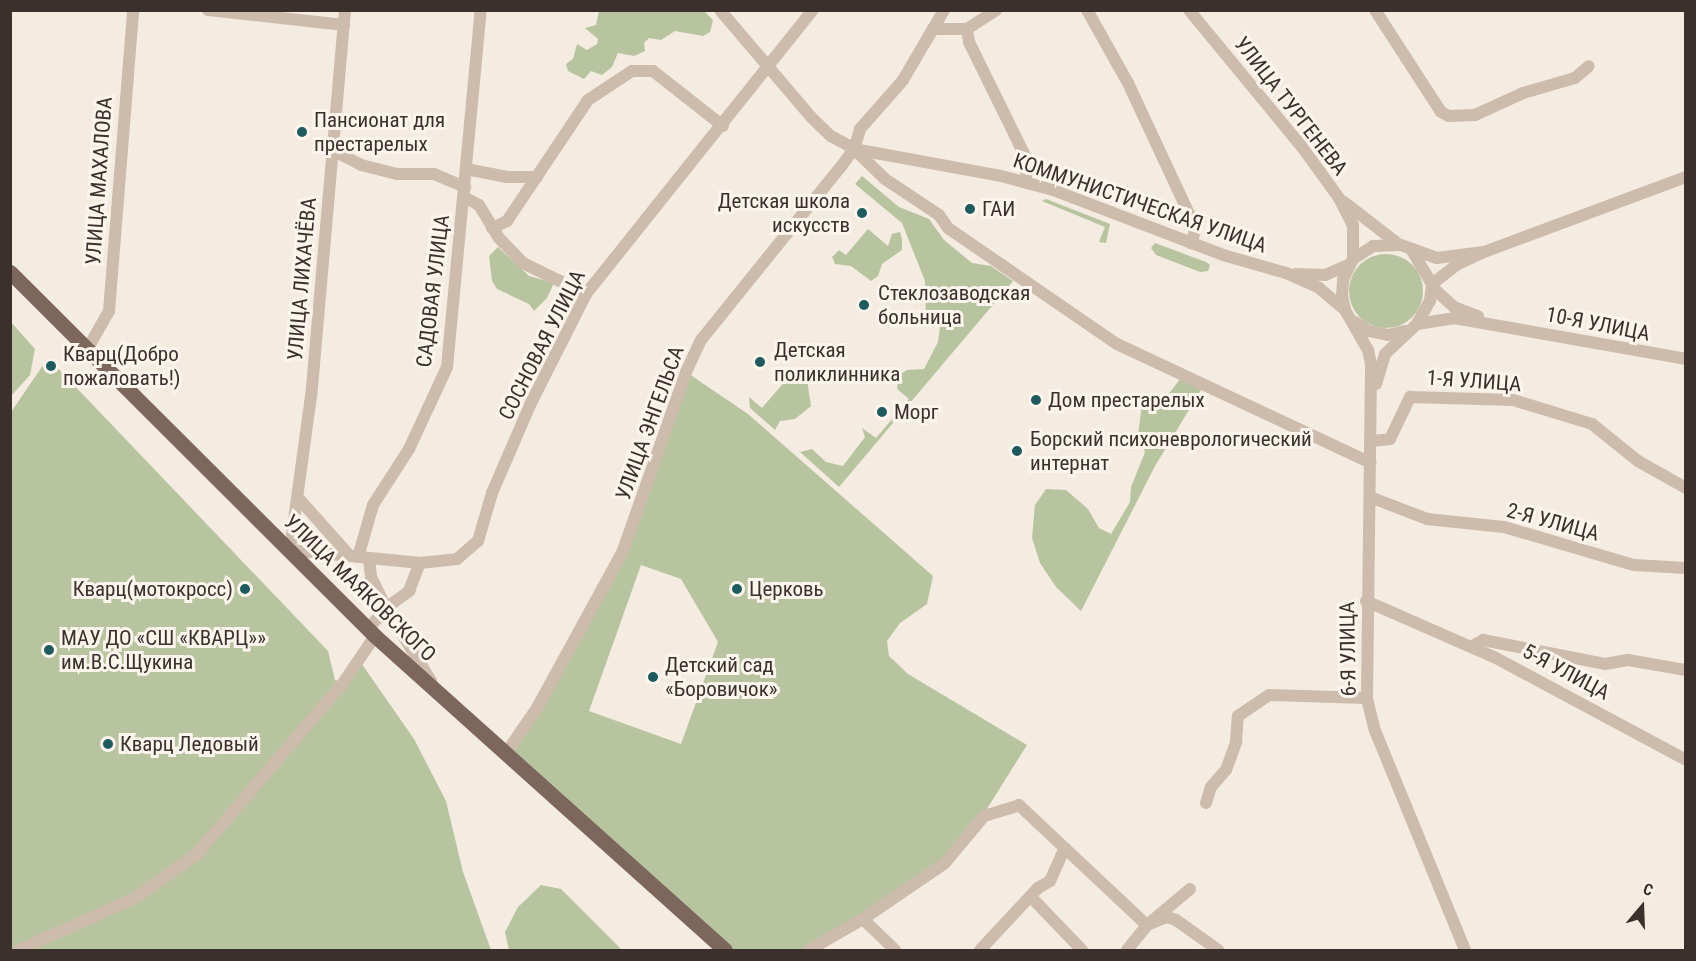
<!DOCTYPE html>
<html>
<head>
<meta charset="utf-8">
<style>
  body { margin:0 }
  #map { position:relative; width:1696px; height:961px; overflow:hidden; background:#f4ebe1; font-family:"Roboto Condensed",sans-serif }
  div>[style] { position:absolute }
  .green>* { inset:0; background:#b8c4a0 }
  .round { border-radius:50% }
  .minor>* { height:12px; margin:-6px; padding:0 6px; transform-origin:6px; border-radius:6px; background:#cdbbac }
  .major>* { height:15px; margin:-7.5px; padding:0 7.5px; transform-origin:7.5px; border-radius:7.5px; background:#7d675c }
  .dots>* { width:16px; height:16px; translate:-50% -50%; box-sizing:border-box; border:3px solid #fbf5ee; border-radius:50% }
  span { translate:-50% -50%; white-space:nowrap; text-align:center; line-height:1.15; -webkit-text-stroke:6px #fbf5ee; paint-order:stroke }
  .street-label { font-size:21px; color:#3b302b }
  .poi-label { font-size:21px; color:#3b302b }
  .left { translate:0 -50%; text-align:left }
  .right { translate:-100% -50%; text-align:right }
  .frame { position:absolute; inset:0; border:12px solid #3b302b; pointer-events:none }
  .north { position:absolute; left:1612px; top:877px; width:60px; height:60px; -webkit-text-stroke:4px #fbf5ee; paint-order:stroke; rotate:19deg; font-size:16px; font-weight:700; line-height:24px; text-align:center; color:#3b302b }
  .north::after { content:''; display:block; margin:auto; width:21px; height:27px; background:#3b302b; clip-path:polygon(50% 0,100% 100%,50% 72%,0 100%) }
</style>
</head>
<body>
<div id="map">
  <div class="green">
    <div style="clip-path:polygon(599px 11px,704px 11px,713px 20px,710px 32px,703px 36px,675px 31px,661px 40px,649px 38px,644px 43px,645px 51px,634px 56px,618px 53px,612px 67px,602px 75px,591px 71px,584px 79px,568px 71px,566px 64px,573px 59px,577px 44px,587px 50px,597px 44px,598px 39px,585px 28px,596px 25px)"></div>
    <div style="clip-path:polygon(862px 176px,899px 207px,929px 219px,944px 240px,972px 263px,991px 266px,1013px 281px,839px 487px,800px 452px,812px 449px,826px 462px,843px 466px,865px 437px,862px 428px,876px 438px,909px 399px,897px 389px,899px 375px,907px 370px,924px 369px,938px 342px,940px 327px,926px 321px,925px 281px,902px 223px,855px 184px)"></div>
    <div style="clip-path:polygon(1046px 199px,1110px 224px,1106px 243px,1099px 242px,1105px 227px,1042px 201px)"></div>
    <div style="clip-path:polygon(868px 229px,888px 246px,892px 234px,900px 232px,902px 239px,902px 250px,882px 264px,878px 276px,871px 281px,851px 266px,835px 264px,832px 257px,839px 250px,846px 255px)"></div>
    <div style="clip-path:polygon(1155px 243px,1206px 262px,1210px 265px,1208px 271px,1200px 272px,1156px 255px,1151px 248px)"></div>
    <div style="clip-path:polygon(498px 247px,529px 276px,554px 283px,547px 298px,534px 311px,529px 304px,497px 289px,492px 281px,489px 256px)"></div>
    <div class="round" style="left:1349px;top:254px;width:74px;height:74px"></div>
    <div style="clip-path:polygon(10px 321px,35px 349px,30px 375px,11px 396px)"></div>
    <div style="clip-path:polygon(48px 358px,328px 651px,335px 680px,343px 683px,359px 660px,414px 739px,446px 801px,463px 872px,491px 950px,11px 950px,11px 412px)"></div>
    <div style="clip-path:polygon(evenodd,686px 372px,748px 414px,933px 576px,927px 604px,900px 623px,887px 641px,889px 656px,908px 674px,1027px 745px,965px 844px,809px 950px,725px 950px,506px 753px,611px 577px,686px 372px,641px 565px,681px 579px,718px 642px,681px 744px,589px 711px,641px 565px)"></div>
    <div style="clip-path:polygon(793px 372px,807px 380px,811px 406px,795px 419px,780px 421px,775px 430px,750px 408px,749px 397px,762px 408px)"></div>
    <div style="clip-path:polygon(1180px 379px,1201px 390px,1155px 466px,1081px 611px,1056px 587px,1040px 563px,1032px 538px,1035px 505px,1046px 489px,1066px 490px,1088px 509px,1099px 528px,1111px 534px,1130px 502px,1131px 487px,1145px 452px,1138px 435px,1142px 404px,1168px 395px)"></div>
    <div style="clip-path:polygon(541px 885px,561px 889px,622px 950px,509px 950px,505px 932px,518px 907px)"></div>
  </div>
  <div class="minor">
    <div style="left:208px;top:10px;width:137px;rotate:6.3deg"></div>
    <div style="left:345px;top:10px;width:387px;rotate:95deg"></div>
    <div style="left:311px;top:396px;width:155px;rotate:97.8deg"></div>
    <div style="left:290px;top:550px;width:131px;rotate:5.7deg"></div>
    <div style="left:720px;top:10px;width:140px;rotate:49.6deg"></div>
    <div style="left:811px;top:117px;width:28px;rotate:44deg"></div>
    <div style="left:831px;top:136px;width:26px;rotate:29deg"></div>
    <div style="left:854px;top:149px;width:149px;rotate:10.4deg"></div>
    <div style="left:1001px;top:176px;width:54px;rotate:15.1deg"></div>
    <div style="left:1053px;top:190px;width:182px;rotate:20.9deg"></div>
    <div style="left:1223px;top:255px;width:66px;rotate:15.9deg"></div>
    <div style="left:1286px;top:273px;width:36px;rotate:24deg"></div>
    <div style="left:1319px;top:288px;width:34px;rotate:40deg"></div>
    <div style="left:1087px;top:10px;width:84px;rotate:60.7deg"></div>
    <div style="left:1128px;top:83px;width:149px;rotate:65deg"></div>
    <div style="left:1191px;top:218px;width:14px;rotate:73deg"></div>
    <div style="left:1195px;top:231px;width:13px;rotate:108deg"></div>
    <div style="left:1189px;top:10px;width:178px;rotate:50.5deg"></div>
    <div style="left:1302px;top:147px;width:63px;rotate:54deg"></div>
    <div style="left:1339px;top:198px;width:30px;rotate:63deg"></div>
    <div style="left:1353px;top:225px;width:34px;rotate:90deg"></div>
    <div style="left:1375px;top:10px;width:121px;rotate:57.1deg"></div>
    <div style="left:1441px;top:112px;width:9px;rotate:27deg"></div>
    <div style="left:1449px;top:116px;width:26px;rotate:-2deg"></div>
    <div style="left:1475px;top:115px;width:53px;rotate:-24.6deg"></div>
    <div style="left:1523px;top:93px;width:54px;rotate:-16.1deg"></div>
    <div style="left:1575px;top:78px;width:18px;rotate:-41deg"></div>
    <div style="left:933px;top:29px;width:34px"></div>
    <div style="left:967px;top:29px;width:35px;rotate:-33deg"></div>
    <div style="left:967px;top:29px;width:13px;rotate:81deg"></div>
    <div style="left:969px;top:42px;width:129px;rotate:63.8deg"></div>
    <div style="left:1026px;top:158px;width:24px;rotate:90deg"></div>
    <div style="left:854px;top:149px;width:43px;rotate:44.1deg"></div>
    <div style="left:885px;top:179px;width:65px;rotate:33.7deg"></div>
    <div style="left:939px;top:215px;width:16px;rotate:55deg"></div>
    <div style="left:948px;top:228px;width:205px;rotate:34.5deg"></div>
    <div style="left:1117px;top:344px;width:280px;rotate:25.1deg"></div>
    <div style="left:332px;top:150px;width:33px;rotate:27deg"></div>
    <div style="left:361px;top:165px;width:37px;rotate:14deg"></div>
    <div style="left:397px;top:174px;width:37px"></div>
    <div style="left:434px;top:174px;width:34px;rotate:23deg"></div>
    <div style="left:466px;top:169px;width:42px;rotate:11deg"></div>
    <div style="left:507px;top:177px;width:30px"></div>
    <div style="left:464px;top:197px;width:17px;rotate:28deg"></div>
    <div style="left:479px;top:205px;width:37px;rotate:59deg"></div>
    <div style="left:498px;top:237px;width:36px;rotate:46deg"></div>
    <div style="left:523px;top:263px;width:70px;rotate:26.2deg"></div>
    <div style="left:1344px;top:202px;width:67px;rotate:37.7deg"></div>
    <div style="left:492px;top:228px;width:17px;rotate:-25deg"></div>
    <div style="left:507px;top:221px;width:146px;rotate:-56.2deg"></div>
    <div style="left:588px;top:100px;width:53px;rotate:-33.4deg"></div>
    <div style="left:632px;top:71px;width:21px"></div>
    <div style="left:653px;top:71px;width:89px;rotate:38.2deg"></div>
    <div style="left:1295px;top:274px;width:30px;rotate:2deg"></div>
    <div style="left:1325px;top:275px;width:26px;rotate:-23deg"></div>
    <div style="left:1432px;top:284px;width:33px;rotate:-38deg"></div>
    <div style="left:1458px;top:264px;width:29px;rotate:-25deg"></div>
    <div style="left:1484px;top:252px;width:215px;rotate:-20.4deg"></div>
    <div style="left:1433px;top:288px;width:28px;rotate:42deg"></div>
    <div style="left:1454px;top:307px;width:26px;rotate:21deg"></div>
    <div style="left:1355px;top:322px;width:17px;rotate:33deg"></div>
    <div style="left:1369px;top:331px;width:19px;rotate:12deg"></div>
    <div style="left:1388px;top:335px;width:18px;rotate:-13deg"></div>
    <div style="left:1417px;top:324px;width:37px;rotate:-9deg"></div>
    <div style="left:1454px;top:318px;width:236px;rotate:10deg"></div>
    <div style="left:88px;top:348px;width:43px;rotate:-60.4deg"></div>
    <div style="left:109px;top:311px;width:302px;rotate:-85.4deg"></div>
    <div style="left:1376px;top:384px;width:31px;rotate:-73deg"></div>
    <div style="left:1385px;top:354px;width:44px;rotate:-43.2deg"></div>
    <div style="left:1417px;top:324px;width:26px;rotate:-61deg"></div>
    <div style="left:1430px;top:301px;width:17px;rotate:-83deg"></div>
    <div style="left:1432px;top:284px;width:37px;rotate:-121deg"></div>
    <div style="left:1372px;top:441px;width:18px;rotate:-6deg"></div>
    <div style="left:1390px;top:439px;width:47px;rotate:-64.5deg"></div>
    <div style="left:1410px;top:397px;width:103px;rotate:1.7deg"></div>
    <div style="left:1513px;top:400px;width:83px;rotate:16.9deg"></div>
    <div style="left:1592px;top:424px;width:59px;rotate:38.8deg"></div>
    <div style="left:1638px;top:461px;width:55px;rotate:29.4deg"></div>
    <div style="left:1370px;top:497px;width:61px;rotate:21.1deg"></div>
    <div style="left:1427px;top:519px;width:77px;rotate:5.9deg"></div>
    <div style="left:1504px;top:527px;width:135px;rotate:16.3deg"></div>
    <div style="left:1634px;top:565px;width:52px;rotate:3.3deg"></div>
    <div style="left:300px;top:500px;width:75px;rotate:48.2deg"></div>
    <div style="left:358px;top:557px;width:54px;rotate:-73.9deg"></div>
    <div style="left:373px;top:505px;width:67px;rotate:-57.3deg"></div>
    <div style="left:409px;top:449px;width:90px;rotate:-65.1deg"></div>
    <div style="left:447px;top:367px;width:359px;rotate:-84.6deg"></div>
    <div style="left:369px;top:558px;width:19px;rotate:84deg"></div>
    <div style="left:371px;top:577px;width:34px;rotate:64deg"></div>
    <div style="left:386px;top:608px;width:86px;rotate:58.3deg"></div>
    <div style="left:1366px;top:601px;width:142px;rotate:23.7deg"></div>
    <div style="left:1496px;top:658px;width:216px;rotate:28.2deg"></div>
    <div style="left:368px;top:629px;width:28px;rotate:-49deg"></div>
    <div style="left:386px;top:608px;width:29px;rotate:-36deg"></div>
    <div style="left:409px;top:591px;width:30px;rotate:-69deg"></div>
    <div style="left:420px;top:563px;width:37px;rotate:-6deg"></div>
    <div style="left:457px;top:559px;width:28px;rotate:-41deg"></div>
    <div style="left:478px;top:541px;width:50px;rotate:-73.7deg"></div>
    <div style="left:492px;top:493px;width:96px;rotate:-66.6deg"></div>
    <div style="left:530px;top:405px;width:124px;rotate:-63.2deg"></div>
    <div style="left:586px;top:294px;width:364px;rotate:-51.4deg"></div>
    <div style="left:1473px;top:646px;width:12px;rotate:-31deg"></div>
    <div style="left:1483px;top:640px;width:124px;rotate:11.1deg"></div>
    <div style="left:1605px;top:664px;width:23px;rotate:-10deg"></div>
    <div style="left:1628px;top:660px;width:59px;rotate:9.8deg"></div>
    <div style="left:506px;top:753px;width:55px;rotate:-55.4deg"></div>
    <div style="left:537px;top:708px;width:177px;rotate:-61.3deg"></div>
    <div style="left:622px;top:553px;width:192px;rotate:-70.5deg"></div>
    <div style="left:686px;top:372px;width:35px;rotate:-65deg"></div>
    <div style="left:701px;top:340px;width:221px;rotate:-51.1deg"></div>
    <div style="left:840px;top:168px;width:24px;rotate:-54deg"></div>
    <div style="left:854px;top:149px;width:21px;rotate:-73deg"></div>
    <div style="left:860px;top:129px;width:65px;rotate:-48.7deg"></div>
    <div style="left:903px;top:80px;width:81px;rotate:-59.6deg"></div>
    <div style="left:1206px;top:803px;width:17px;rotate:-73deg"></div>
    <div style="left:1211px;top:787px;width:23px;rotate:-49deg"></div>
    <div style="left:1226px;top:770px;width:30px;rotate:-70deg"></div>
    <div style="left:1236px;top:742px;width:26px;rotate:-86deg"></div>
    <div style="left:1238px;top:716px;width:37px;rotate:-34deg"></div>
    <div style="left:1269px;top:695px;width:98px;rotate:1.8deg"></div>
    <div style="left:1031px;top:897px;width:74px;rotate:46.1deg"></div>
    <div style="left:863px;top:919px;width:45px;rotate:44.1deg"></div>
    <div style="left:19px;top:950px;width:127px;rotate:-24.1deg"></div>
    <div style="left:135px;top:898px;width:76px;rotate:-35.4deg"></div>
    <div style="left:197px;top:854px;width:225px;rotate:-49.5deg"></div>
    <div style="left:343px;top:683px;width:57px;rotate:-55.8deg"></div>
    <div style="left:809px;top:950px;width:62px;rotate:-29.9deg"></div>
    <div style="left:863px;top:919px;width:99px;rotate:-34.3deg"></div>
    <div style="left:945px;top:863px;width:61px;rotate:-50.3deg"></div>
    <div style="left:984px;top:816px;width:37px;rotate:-17deg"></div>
    <div style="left:1019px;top:805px;width:175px;rotate:43.2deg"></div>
    <div style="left:1147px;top:925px;width:22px;rotate:-22deg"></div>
    <div style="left:1167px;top:917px;width:9px;rotate:18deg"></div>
    <div style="left:1176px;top:920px;width:52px;rotate:35.5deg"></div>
    <div style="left:980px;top:950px;width:85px;rotate:-46.9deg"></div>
    <div style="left:1038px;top:888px;width:14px;rotate:-30deg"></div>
    <div style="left:1050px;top:881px;width:36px;rotate:-66deg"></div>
    <div style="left:1127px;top:950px;width:32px;rotate:-51deg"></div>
    <div style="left:1147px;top:925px;width:56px;rotate:-39.9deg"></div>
    <div style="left:1465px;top:950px;width:237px;rotate:-112.3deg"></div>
    <div style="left:1375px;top:731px;width:34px;rotate:-104deg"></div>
    <div style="left:1367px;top:698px;width:334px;rotate:-89.3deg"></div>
    <div style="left:1371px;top:364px;width:14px;rotate:-102deg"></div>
    <div style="left:1368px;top:350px;width:46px;rotate:-119.9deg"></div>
    <div style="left:1345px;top:310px;width:14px;rotate:-102deg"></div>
    <div style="left:1342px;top:296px;width:16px;rotate:-86deg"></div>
    <div style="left:1343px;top:280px;width:23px;rotate:-65deg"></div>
    <div style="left:1353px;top:259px;width:24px;rotate:-33deg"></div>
    <div style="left:1373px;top:246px;width:28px;rotate:-2deg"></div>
    <div style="left:1401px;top:245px;width:38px;rotate:20deg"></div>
    <div style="left:1437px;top:258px;width:47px;rotate:-7.3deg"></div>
  </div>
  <div class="major">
    <div style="left:10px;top:272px;width:515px;rotate:44.92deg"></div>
    <div style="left:375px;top:636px;width:470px;rotate:41.9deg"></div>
  </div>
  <div class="dots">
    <div style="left:302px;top:132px;background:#1f5a5e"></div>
    <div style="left:970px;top:209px;background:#1f5a5e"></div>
    <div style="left:862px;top:213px;background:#1f5a5e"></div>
    <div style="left:864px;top:305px;background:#1f5a5e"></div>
    <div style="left:760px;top:362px;background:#1f5a5e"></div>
    <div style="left:51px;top:366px;background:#1f5a5e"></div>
    <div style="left:1036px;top:400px;background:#1f5a5e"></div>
    <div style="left:882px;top:412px;background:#1f5a5e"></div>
    <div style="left:1017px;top:451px;background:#1f5a5e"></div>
    <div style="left:245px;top:589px;background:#1f5a5e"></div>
    <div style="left:737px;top:589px;background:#1f5a5e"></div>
    <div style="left:49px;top:650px;background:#1f5a5e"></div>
    <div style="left:653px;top:677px;background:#1f5a5e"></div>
    <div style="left:108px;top:744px;background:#1f5a5e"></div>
  </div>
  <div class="street-label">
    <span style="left:1291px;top:106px;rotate:52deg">УЛИЦА ТУРГЕНЕВА</span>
    <span style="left:99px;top:181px;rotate:-86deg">УЛИЦА МАХАЛОВА</span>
    <span style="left:1140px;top:203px;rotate:19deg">КОММУНИСТИЧЕСКАЯ УЛИЦА</span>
    <span style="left:302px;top:279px;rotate:-85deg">УЛИЦА ЛИХАЧЁВА</span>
    <span style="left:433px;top:291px;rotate:-83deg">САДОВАЯ УЛИЦА</span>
    <span style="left:1598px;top:324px;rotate:11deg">10-Я УЛИЦА</span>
    <span style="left:542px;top:345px;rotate:-63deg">СОСНОВАЯ УЛИЦА</span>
    <span style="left:1474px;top:381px;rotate:4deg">1-Я УЛИЦА</span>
    <span style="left:650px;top:423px;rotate:-70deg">УЛИЦА ЭНГЕЛЬСА</span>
    <span style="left:1553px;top:522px;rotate:15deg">2-Я УЛИЦА</span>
    <span style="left:360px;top:588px;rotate:44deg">УЛИЦА МАЯКОВСКОГО</span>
    <span style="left:1348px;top:649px;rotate:-91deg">6-Я УЛИЦА</span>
    <span style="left:1566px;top:672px;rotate:28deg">5-Я УЛИЦА</span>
  </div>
  <div class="poi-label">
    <span class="left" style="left:314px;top:132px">Пансионат для<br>престарелых</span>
    <span class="right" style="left:850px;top:213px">Детская школа<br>искусств</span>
    <span class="left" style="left:982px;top:209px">ГАИ</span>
    <span class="left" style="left:878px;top:305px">Стеклозаводская<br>больница</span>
    <span class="left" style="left:774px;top:362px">Детская<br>поликлинника</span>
    <span class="left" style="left:63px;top:366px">Кварц(Добро<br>пожаловать!)</span>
    <span class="left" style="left:1048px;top:400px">Дом престарелых</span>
    <span class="left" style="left:894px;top:412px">Морг</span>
    <span class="left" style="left:1030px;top:451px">Борский психоневрологический<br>интернат</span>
    <span class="right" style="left:233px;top:589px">Кварц(мотокросс)</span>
    <span class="left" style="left:749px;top:589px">Церковь</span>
    <span class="left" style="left:61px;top:650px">МАУ ДО «СШ «КВАРЦ»»<br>им.В.С.Щукина</span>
    <span class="left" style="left:665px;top:677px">Детский сад<br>«Боровичок»</span>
    <span class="left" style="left:120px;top:744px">Кварц Ледовый</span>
  </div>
  <div class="frame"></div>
  <div class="north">С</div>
</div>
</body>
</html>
